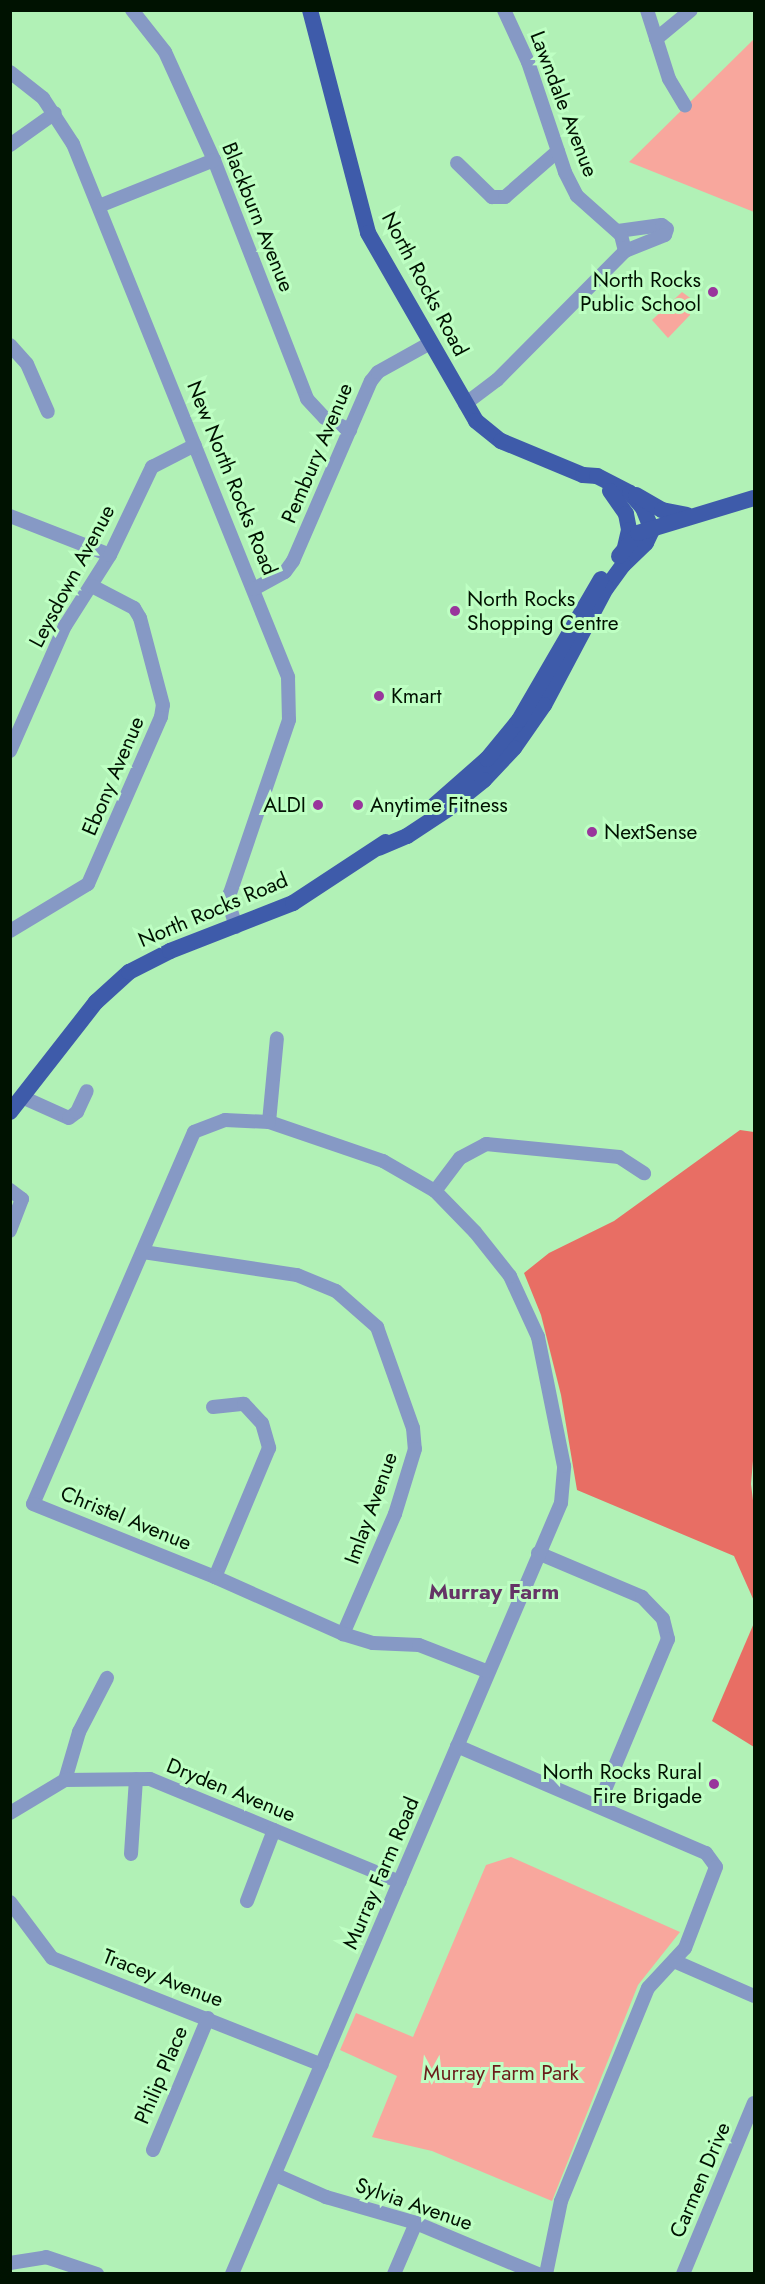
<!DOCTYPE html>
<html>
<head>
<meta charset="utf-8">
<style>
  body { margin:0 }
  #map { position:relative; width:765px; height:2284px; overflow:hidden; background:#b1f1b6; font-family:Jost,sans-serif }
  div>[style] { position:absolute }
  .green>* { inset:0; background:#f8a79d }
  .forest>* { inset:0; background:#e86e64 }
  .minor>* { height:14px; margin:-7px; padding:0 7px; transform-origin:7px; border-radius:7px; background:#8699c5 }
  .major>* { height:16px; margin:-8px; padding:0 8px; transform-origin:8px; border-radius:8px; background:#3e5baa }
  .dots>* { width:16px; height:16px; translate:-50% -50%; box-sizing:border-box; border:3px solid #beffc3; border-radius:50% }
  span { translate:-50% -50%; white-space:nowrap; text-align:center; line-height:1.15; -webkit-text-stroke:6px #beffc3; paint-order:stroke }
  .street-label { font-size:21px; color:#001201 }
  .poi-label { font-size:21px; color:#001201 }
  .right { translate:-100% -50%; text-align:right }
  .left { translate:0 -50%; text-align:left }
  .park-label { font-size:21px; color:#6a1c1a }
  .neighbourhood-label { font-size:22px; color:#653466; font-weight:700 }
  .frame { position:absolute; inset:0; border:12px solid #001201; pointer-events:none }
</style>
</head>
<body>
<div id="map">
  <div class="green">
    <div style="clip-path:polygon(754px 39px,754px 212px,629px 162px)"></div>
    <div style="clip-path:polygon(682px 292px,693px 300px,690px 315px,668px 338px,652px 320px)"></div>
    <div style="clip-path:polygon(511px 1857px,680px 1932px,638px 1985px,552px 2201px,432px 2151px,372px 2137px,397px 2076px,340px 2050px,356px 2013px,413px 2037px,486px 1865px)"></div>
  </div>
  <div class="forest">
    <div style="clip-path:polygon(740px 1130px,754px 1132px,754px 1449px,751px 1484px,754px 1509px,754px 1601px,734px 1556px,577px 1490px,561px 1395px,541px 1315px,524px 1273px,549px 1253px,614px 1221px)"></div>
    <div style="clip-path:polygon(754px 1623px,754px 1747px,712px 1721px)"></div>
  </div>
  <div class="minor">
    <div style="left:132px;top:10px;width:53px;rotate:51.8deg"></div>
    <div style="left:165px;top:52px;width:119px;rotate:65.6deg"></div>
    <div style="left:214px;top:160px;width:256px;rotate:68.7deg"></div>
    <div style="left:307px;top:399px;width:26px;rotate:47deg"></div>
    <div style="left:325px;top:418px;width:28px;rotate:26deg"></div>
    <div style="left:647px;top:10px;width:72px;rotate:72.3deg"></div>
    <div style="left:669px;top:79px;width:31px;rotate:59deg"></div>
    <div style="left:656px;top:39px;width:45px;rotate:-39.6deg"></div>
    <div style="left:10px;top:72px;width:42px;rotate:38.2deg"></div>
    <div style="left:43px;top:98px;width:55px;rotate:56.9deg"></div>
    <div style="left:73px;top:144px;width:575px;rotate:68.03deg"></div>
    <div style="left:288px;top:677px;width:43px;rotate:88.7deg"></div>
    <div style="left:289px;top:720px;width:183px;rotate:108.8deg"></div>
    <div style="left:230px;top:893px;width:11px;rotate:95deg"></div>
    <div style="left:229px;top:904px;width:24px;rotate:73deg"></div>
    <div style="left:10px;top:145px;width:55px;rotate:-35.4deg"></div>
    <div style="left:457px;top:163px;width:49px;rotate:44.2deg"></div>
    <div style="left:492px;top:197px;width:13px"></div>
    <div style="left:505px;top:197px;width:70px;rotate:-41deg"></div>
    <div style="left:99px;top:206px;width:124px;rotate:-21.8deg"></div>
    <div style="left:618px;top:231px;width:44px;rotate:-7.8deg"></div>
    <div style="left:662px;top:225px;width:6px;rotate:39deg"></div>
    <div style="left:667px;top:229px;width:6px;rotate:108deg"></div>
    <div style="left:665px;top:235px;width:43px;rotate:158.2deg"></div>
    <div style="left:10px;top:345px;width:25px;rotate:48deg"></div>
    <div style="left:27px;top:364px;width:52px;rotate:66.4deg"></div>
    <div style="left:465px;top:404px;width:40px;rotate:-37deg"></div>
    <div style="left:497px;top:380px;width:182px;rotate:-45.2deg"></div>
    <div style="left:625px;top:251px;width:16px;rotate:-104deg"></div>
    <div style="left:621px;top:235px;width:59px;rotate:-138.4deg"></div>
    <div style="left:577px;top:196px;width:27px;rotate:-117deg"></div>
    <div style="left:565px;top:172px;width:116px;rotate:-108.6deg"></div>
    <div style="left:528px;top:62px;width:57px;rotate:-114.8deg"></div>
    <div style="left:10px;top:516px;width:107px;rotate:21.3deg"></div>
    <div style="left:254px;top:589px;width:35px;rotate:-29deg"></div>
    <div style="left:285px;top:572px;width:14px;rotate:-54deg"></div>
    <div style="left:293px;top:561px;width:196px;rotate:-66.6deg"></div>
    <div style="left:371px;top:381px;width:11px;rotate:-52deg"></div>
    <div style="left:378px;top:372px;width:60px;rotate:-29.1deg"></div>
    <div style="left:10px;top:751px;width:137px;rotate:-66.3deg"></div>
    <div style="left:65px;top:626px;width:84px;rotate:-57.6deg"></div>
    <div style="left:110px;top:555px;width:98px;rotate:-64.5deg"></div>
    <div style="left:152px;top:467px;width:48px;rotate:-27.1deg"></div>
    <div style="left:10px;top:931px;width:91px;rotate:-31.1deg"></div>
    <div style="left:88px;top:884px;width:182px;rotate:-66.4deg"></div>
    <div style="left:161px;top:717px;width:12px;rotate:-81deg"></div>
    <div style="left:163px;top:705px;width:90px;rotate:-104.8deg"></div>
    <div style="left:140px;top:618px;width:12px;rotate:-121deg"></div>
    <div style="left:134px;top:608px;width:47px;rotate:-152.4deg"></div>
    <div style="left:22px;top:1097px;width:51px;rotate:24.1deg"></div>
    <div style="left:69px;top:1118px;width:10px;rotate:-37deg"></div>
    <div style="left:77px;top:1112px;width:23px;rotate:-65deg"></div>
    <div style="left:269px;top:1122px;width:84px;rotate:-84.6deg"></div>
    <div style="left:10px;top:1190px;width:15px;rotate:37deg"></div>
    <div style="left:22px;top:1199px;width:34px;rotate:111deg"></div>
    <div style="left:435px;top:1191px;width:41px;rotate:-52.9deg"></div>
    <div style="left:460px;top:1158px;width:30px;rotate:-28deg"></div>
    <div style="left:486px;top:1144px;width:134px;rotate:5.6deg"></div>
    <div style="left:619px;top:1157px;width:30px;rotate:33deg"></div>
    <div style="left:143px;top:1252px;width:156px;rotate:8.5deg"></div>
    <div style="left:297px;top:1275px;width:42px;rotate:22.3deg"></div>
    <div style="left:336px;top:1291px;width:55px;rotate:41.3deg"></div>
    <div style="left:377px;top:1327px;width:107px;rotate:70.4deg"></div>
    <div style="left:413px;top:1428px;width:21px;rotate:85deg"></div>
    <div style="left:415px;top:1449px;width:68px;rotate:107.1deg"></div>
    <div style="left:395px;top:1514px;width:131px;rotate:113.4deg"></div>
    <div style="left:213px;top:1407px;width:31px;rotate:-6deg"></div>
    <div style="left:244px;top:1404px;width:26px;rotate:47deg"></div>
    <div style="left:262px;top:1423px;width:26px;rotate:74deg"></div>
    <div style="left:269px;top:1448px;width:140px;rotate:112.7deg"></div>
    <div style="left:538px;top:1553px;width:113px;rotate:22.9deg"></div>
    <div style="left:642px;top:1597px;width:30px;rotate:46deg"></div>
    <div style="left:663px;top:1619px;width:21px;rotate:76deg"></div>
    <div style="left:668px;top:1639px;width:181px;rotate:112.7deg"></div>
    <div style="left:457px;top:1746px;width:271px;rotate:23.3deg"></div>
    <div style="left:706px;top:1853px;width:17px;rotate:54deg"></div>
    <div style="left:716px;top:1867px;width:87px;rotate:110.9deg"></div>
    <div style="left:685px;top:1948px;width:54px;rotate:132.8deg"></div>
    <div style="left:648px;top:1988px;width:230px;rotate:112.2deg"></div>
    <div style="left:561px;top:2201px;width:75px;rotate:101.6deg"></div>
    <div style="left:65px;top:1780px;width:50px;rotate:-73.7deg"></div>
    <div style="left:79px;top:1732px;width:61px;rotate:-62.6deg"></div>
    <div style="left:10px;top:1813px;width:64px;rotate:-31deg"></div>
    <div style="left:65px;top:1780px;width:85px;rotate:-0.7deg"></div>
    <div style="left:150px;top:1779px;width:270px;rotate:22.4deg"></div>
    <div style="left:131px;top:1854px;width:75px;rotate:-86.2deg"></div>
    <div style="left:247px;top:1901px;width:76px;rotate:-69.2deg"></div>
    <div style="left:10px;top:1902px;width:70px;rotate:53.1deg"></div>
    <div style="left:52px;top:1958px;width:290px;rotate:21.6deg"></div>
    <div style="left:674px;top:1961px;width:87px;rotate:23.6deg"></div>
    <div style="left:153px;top:2150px;width:143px;rotate:-67.4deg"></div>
    <div style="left:276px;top:2175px;width:55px;rotate:23.7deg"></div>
    <div style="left:326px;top:2197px;width:94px;rotate:16.1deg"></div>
    <div style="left:416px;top:2223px;width:132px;rotate:22.7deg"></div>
    <div style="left:10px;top:2263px;width:36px;rotate:-9deg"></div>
    <div style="left:46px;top:2257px;width:54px;rotate:18.4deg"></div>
    <div style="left:232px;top:2274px;width:838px;rotate:-66.89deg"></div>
    <div style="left:561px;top:1503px;width:37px;rotate:-85deg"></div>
    <div style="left:564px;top:1466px;width:132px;rotate:-101.4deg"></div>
    <div style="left:538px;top:1337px;width:67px;rotate:-114.7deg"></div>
    <div style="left:510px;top:1276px;width:56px;rotate:-128.5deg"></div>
    <div style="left:475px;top:1232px;width:57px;rotate:-134.3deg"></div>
    <div style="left:435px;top:1191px;width:60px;rotate:-150deg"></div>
    <div style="left:383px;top:1161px;width:120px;rotate:-161.1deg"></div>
    <div style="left:269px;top:1122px;width:44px;rotate:-177.4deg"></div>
    <div style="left:225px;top:1120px;width:33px;rotate:159deg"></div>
    <div style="left:194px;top:1132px;width:405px;rotate:113.4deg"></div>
    <div style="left:33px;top:1504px;width:196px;rotate:21.9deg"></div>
    <div style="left:215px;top:1577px;width:140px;rotate:24deg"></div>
    <div style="left:343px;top:1634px;width:31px;rotate:17deg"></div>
    <div style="left:373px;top:1643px;width:46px;rotate:2.5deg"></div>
    <div style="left:419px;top:1645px;width:72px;rotate:21.2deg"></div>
    <div style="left:394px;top:2274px;width:56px;rotate:-66.7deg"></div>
    <div style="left:683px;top:2274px;width:185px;rotate:-67.5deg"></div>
  </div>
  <div class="major">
    <div style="left:310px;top:10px;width:230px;rotate:75.4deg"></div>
    <div style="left:368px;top:233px;width:217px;rotate:60.1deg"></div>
    <div style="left:476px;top:421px;width:32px;rotate:39deg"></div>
    <div style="left:501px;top:441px;width:89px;rotate:22.5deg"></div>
    <div style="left:583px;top:475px;width:14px;rotate:4deg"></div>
    <div style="left:597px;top:476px;width:37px;rotate:27deg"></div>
    <div style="left:630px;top:493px;width:20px;rotate:49deg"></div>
    <div style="left:643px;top:508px;width:24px;rotate:68deg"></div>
    <div style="left:652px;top:530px;width:14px;rotate:115deg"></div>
    <div style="left:646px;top:543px;width:32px;rotate:136deg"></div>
    <div style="left:623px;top:565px;width:29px;rotate:126deg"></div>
    <div style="left:606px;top:588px;width:132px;rotate:117.9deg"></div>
    <div style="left:544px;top:705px;width:52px;rotate:124.9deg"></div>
    <div style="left:514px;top:748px;width:44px;rotate:133.2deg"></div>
    <div style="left:484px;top:780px;width:46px;rotate:141.1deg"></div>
    <div style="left:448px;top:809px;width:49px;rotate:146.6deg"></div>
    <div style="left:407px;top:836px;width:30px;rotate:157deg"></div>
    <div style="left:610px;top:491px;width:28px;rotate:55deg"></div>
    <div style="left:626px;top:514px;width:16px;rotate:79deg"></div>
    <div style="left:629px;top:530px;width:17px;rotate:103deg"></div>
    <div style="left:636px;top:495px;width:30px;rotate:30deg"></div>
    <div style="left:662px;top:510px;width:25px;rotate:11deg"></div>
    <div style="left:619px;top:556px;width:30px;rotate:-50deg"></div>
    <div style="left:638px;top:533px;width:121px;rotate:-16.8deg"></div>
    <div style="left:430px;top:809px;width:76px;rotate:-41.3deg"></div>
    <div style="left:487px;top:759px;width:50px;rotate:-50.6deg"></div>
    <div style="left:519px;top:720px;width:163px;rotate:-59.8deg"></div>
    <div style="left:10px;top:1112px;width:140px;rotate:-52deg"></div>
    <div style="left:96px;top:1002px;width:45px;rotate:-42.3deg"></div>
    <div style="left:129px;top:972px;width:46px;rotate:-27.1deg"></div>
    <div style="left:170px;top:951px;width:132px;rotate:-21.3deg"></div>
    <div style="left:293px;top:903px;width:111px;rotate:-33.3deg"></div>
  </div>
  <div class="dots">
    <div style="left:713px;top:292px;background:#99369c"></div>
    <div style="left:455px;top:611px;background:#99369c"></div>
    <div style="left:379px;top:696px;background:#99369c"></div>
    <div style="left:318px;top:805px;background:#99369c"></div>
    <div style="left:358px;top:805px;background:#99369c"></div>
    <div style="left:592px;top:832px;background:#99369c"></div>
    <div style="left:714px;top:1784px;background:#99369c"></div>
  </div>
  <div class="street-label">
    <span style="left:564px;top:104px;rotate:69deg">Lawndale Avenue</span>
    <span style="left:258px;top:217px;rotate:68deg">Blackburn Avenue</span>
    <span style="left:425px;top:284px;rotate:62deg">North Rocks Road</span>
    <span style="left:317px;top:453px;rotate:-67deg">Pembury Avenue</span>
    <span style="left:232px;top:478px;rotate:68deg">New North Rocks Road</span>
    <span style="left:72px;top:576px;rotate:-62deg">Leysdown Avenue</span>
    <span style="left:113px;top:776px;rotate:-67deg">Ebony Avenue</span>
    <span style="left:213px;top:910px;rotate:-23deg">North Rocks Road</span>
    <span style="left:371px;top:1508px;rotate:-70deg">Imlay Avenue</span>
    <span style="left:126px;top:1518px;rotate:22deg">Christel Avenue</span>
    <span style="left:231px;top:1790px;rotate:22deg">Dryden Avenue</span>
    <span style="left:381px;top:1873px;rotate:-67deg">Murray Farm Road</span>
    <span style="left:163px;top:1978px;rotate:21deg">Tracey Avenue</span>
    <span style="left:161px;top:2075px;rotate:-67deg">Philip Place</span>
    <span style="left:700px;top:2180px;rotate:-67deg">Carmen Drive</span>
    <span style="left:414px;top:2204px;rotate:19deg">Sylvia Avenue</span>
  </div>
  <div class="poi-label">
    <span class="right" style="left:701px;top:292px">North Rocks<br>Public School</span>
    <span class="left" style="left:467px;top:611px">North Rocks<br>Shopping Centre</span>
    <span class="left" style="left:391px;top:696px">Kmart</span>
    <span class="right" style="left:306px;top:805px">ALDI</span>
    <span class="left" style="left:370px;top:805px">Anytime Fitness</span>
    <span class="left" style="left:604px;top:832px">NextSense</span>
    <span class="right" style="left:702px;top:1784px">North Rocks Rural<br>Fire Brigade</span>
  </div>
  <div class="park-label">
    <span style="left:501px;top:2073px">Murray Farm Park</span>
  </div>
  <div class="neighbourhood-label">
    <span style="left:494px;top:1592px">Murray Farm</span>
  </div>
  <div class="frame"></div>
</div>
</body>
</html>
